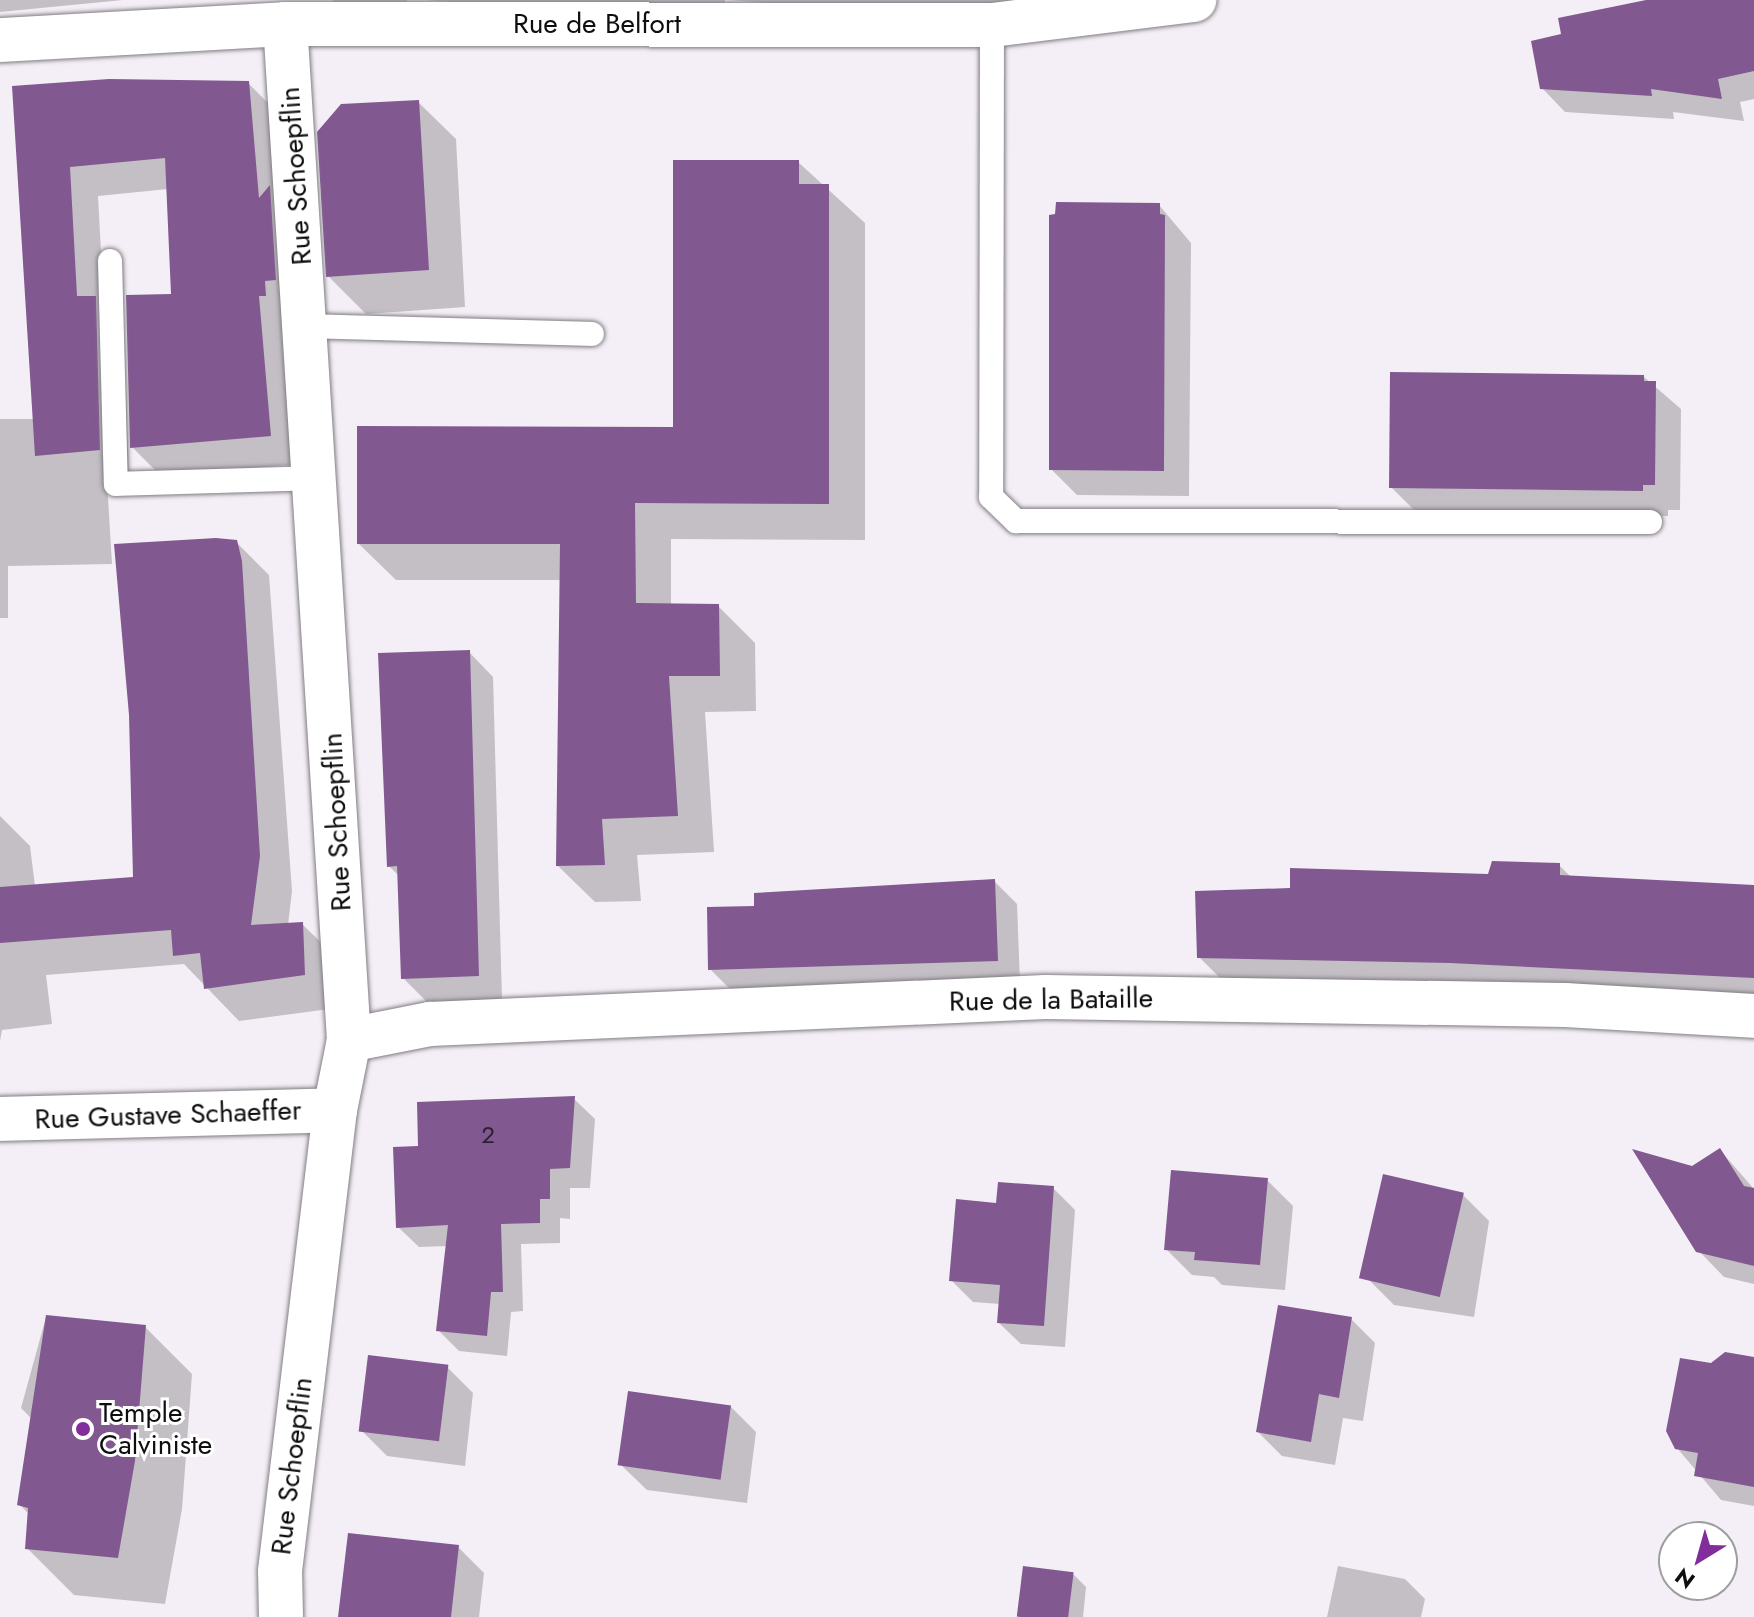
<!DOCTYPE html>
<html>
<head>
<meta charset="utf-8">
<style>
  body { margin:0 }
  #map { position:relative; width:1754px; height:1617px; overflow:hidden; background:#f4eff6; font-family:Jost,sans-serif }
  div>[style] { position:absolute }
  .shadow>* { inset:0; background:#0003 }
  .building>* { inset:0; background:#825891; transform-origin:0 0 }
  .roads { filter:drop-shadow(0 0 2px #827d84) drop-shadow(0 0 2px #827d84) }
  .service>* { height:24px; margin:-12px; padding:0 12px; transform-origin:12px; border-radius:12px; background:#fff }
  .minor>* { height:44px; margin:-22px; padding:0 22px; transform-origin:22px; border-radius:22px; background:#fff }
  .dots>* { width:22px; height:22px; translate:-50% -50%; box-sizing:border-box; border:4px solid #fff; border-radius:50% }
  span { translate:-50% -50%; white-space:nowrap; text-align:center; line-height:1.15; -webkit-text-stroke:6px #fff; paint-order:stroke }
  .number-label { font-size:24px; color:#2c2030 }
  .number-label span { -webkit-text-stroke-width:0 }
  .street-label { font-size:28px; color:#0f0d10 }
  .poi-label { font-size:28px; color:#0f0d10 }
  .left { translate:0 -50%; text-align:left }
  .north { position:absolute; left:1658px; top:1521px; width:80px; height:80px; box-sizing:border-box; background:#fff; border:2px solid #9f9e9f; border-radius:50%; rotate:217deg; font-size:22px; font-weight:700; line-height:32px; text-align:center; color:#0f0d10 }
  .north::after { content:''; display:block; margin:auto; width:28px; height:36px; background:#812d9c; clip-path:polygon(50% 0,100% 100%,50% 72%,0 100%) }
</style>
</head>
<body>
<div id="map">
  <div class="shadow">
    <div style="clip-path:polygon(0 0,123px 0,0 12px)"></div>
    <div style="clip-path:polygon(332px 0,407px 0,405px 32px,362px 30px)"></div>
    <div style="clip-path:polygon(424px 0,725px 0,723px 22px)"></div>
    <div style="clip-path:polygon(729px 0,1086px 0,1021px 22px)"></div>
    <div style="clip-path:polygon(1657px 0,1754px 0,1754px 99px,1740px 102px,1744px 121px,1673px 112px,1674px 119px,1565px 112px,1542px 88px,1564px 36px)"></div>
    <div style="clip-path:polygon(248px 83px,278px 113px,299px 464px,161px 476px,132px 447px,173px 296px,168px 189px,98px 196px,104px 307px,124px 327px,129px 479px,107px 481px,112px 564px,8px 566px,8px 618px,0 618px,0 419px,35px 419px,14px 88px)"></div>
    <div style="clip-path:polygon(418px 102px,456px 139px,465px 307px,366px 314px,328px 276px)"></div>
    <div style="clip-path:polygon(798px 162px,865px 223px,865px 540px,671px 539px,671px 606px,718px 606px,755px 643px,756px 711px,705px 712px,714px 852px,637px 855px,641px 901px,595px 902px,558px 866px,562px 580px,396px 580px,359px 544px,675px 429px)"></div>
    <div style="clip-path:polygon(1159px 205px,1191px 243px,1189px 496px,1077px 495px,1051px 469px)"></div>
    <div style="clip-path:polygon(1644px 377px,1681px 409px,1680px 510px,1668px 510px,1668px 516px,1417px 513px,1391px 487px)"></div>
    <div style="clip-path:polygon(236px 542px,269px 575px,292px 891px,288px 925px,302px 924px,336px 957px,337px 1008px,239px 1021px,184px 964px,46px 975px,52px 1024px,2px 1030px,0 1041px,0 816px,30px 846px,35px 886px,135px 879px)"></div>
    <div style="clip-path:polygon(469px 652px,493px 677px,502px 1000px,428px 1003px,403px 978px,399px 876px,389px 866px)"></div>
    <div style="clip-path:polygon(1559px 865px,1572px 878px,1754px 886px,1754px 1000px,1224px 982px,1199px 957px,1292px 890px,1489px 876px)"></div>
    <div style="clip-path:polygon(994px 881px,1017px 904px,1020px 983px,733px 992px,710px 969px,756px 908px)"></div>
    <div style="clip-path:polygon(574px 1099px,595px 1119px,590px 1188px,570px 1188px,570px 1219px,560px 1218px,560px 1243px,521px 1244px,523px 1311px,511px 1312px,507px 1356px,459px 1351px,438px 1330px,447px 1246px,419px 1247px,398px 1227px,420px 1148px)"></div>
    <div style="clip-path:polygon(1720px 1150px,1754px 1189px,1754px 1284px,1724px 1277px,1698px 1250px,1692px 1169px)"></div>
    <div style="clip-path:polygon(1267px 1180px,1293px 1206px,1285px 1290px,1222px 1285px,1214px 1277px,1192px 1275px,1166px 1249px)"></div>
    <div style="clip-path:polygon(1053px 1188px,1075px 1210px,1065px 1347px,1021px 1344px,999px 1323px,1000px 1304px,973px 1302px,952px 1281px,998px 1205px)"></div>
    <div style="clip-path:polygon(1463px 1195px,1489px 1221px,1474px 1317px,1394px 1305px,1368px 1279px)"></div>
    <div style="clip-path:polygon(46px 1317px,145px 1327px,192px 1374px,182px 1509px,165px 1604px,74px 1595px,27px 1548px,30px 1515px,19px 1504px,32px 1419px,21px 1408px)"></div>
    <div style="clip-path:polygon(1351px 1319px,1375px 1343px,1363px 1421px,1343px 1418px,1335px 1465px,1282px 1456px,1258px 1432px)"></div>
    <div style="clip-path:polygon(1754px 1366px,1754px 1506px,1721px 1500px,1677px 1448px)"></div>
    <div style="clip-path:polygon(447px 1367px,473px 1393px,465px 1466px,387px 1456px,361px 1430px)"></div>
    <div style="clip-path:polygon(730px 1406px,756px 1432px,747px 1503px,647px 1490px,621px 1465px)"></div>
    <div style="clip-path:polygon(458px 1547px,484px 1573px,479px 1617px,343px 1617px)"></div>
    <div style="clip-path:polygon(1338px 1566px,1405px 1579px,1425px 1599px,1421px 1617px,1327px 1617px)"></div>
    <div style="clip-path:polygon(1073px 1574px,1086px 1587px,1083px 1617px,1021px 1617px)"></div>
  </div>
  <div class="building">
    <div style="clip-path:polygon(1646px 0,1754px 0,1754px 71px,1718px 79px,1722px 99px,1651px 89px,1652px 96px,1540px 89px,1531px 41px,1561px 34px,1558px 18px)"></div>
    <div style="clip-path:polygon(109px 79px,249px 81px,259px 198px,270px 185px,276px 280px,265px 281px,266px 296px,259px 296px,271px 436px,130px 448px,126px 295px,171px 294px,165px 158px,70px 167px,77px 296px,96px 296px,100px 450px,35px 456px,12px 86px)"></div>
    <div style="clip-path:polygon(419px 100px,429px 270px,326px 277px,317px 132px,341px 104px)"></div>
    <div style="clip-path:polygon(673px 160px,799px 160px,799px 184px,829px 184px,829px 504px,635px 503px,636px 603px,719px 604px,720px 676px,669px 676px,678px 816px,602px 819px,605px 865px,556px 866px,560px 544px,357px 544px,357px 426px,673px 427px)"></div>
    <div style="clip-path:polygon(1056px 202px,1160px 203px,1160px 214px,1165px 215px,1164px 471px,1049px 470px,1049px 215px,1055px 214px)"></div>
    <div style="clip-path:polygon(1390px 372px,1644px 375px,1644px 381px,1656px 381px,1655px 485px,1643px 485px,1643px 491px,1389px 488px)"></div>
    <div style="clip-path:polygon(216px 538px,237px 540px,242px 561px,260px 856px,251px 925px,303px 922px,305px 975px,204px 989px,200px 953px,173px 956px,171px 930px,0 943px,0 887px,133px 877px,129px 715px,114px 544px)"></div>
    <div style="clip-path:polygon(470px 650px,479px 976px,401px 979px,397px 866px,387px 867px,378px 653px)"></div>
    <div style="clip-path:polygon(1492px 861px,1560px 863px,1560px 875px,1754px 885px,1754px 978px,1450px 963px,1197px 958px,1195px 891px,1290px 888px,1290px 868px,1488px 874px)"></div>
    <div style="clip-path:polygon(995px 879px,998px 961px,708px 970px,707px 907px,754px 906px,754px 893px)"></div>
    <div style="clip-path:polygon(575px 1096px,570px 1168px,550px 1169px,550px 1199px,540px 1199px,540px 1223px,501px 1224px,503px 1292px,491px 1292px,487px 1336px,436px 1331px,448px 1225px,396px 1228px,393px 1147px,418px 1146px,417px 1102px)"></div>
    <div style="clip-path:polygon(1720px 1148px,1744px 1186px,1754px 1188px,1754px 1266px,1696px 1252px,1632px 1149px,1692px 1166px)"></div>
    <div style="clip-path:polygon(1171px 1170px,1268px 1178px,1260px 1265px,1194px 1260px,1195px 1252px,1164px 1250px)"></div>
    <div style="left:1383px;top:1174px;width:83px;height:107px;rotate:13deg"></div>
    <div style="clip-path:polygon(998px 1182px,1054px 1186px,1044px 1326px,997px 1323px,1000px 1285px,949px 1281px,956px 1199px,996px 1203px)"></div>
    <div style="clip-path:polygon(1278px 1305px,1352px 1317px,1339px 1398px,1319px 1394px,1311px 1442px,1256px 1432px)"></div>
    <div style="clip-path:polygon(46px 1315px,146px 1325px,135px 1461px,118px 1558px,25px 1549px,28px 1508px,17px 1505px)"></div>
    <div style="clip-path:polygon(1725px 1352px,1754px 1357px,1754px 1487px,1694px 1476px,1698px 1453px,1675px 1449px,1666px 1431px,1680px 1358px,1711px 1363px)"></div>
    <div style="left:368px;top:1355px;width:81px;height:77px;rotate:7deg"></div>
    <div style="left:628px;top:1391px;width:104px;height:75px;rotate:8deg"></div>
    <div style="clip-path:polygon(348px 1533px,459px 1545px,451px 1617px,338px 1617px)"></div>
    <div style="left:1023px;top:1566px;width:51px;height:51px;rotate:7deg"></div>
  </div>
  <div class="roads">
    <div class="service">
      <div style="left:992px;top:25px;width:472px;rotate:90.1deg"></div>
      <div style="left:991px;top:497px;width:35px;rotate:44deg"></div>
      <div style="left:1016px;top:521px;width:634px;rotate:0.09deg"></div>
      <div style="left:110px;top:261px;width:223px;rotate:88.5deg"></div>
      <div style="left:116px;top:484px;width:201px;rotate:-1.7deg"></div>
      <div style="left:307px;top:326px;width:285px;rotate:1.6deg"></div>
    </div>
    <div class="minor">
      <div style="left:0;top:40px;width:285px;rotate:-3.2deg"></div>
      <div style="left:285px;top:24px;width:707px;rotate:0.08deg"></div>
      <div style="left:992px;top:25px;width:204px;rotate:-7.1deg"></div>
      <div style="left:349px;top:1040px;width:83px;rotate:-11.2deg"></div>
      <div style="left:430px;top:1024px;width:616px;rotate:-2.51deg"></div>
      <div style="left:1045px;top:997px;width:520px;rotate:0.88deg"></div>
      <div style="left:1565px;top:1005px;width:189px;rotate:3.3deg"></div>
      <div style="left:0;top:1119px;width:335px;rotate:-1.5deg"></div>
      <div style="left:281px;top:1617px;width:46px;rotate:-91.2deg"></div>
      <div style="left:280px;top:1571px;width:464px;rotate:-83.2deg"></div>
      <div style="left:335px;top:1110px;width:71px;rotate:-78.7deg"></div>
      <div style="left:349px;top:1040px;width:1018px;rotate:-93.6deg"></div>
    </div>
  </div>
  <div class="dots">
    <div style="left:83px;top:1429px;background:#812d9c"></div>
  </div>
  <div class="number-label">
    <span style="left:488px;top:1135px">2</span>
  </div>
  <div class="street-label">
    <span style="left:597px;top:24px">Rue de Belfort</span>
    <span style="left:296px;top:176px;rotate:-94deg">Rue Schoepflin</span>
    <span style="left:337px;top:822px;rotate:-93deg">Rue Schoepflin</span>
    <span style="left:1051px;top:1000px;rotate:-1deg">Rue de la Bataille</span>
    <span style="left:168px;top:1115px;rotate:-2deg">Rue Gustave Schaeffer</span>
    <span style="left:292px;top:1466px;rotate:-83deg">Rue Schoepflin</span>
  </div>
  <div class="poi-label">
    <span class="left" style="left:99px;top:1429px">Temple<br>Calviniste</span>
  </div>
  <div class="north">N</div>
</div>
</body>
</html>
